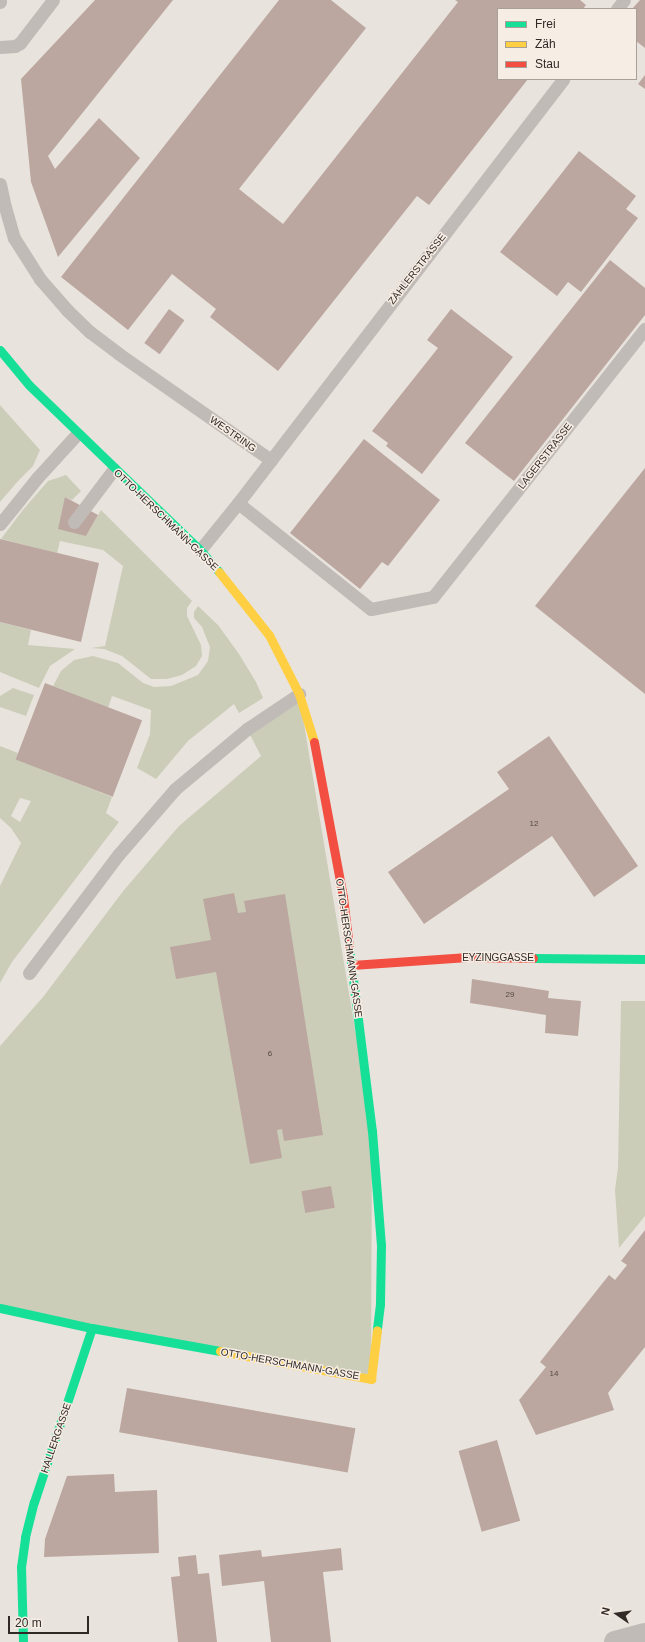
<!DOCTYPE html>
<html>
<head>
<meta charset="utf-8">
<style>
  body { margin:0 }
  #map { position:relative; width:645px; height:1642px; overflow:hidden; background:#e9e3dd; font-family:Helvetica,sans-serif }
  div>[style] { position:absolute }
  .green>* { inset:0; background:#cbcdb8 }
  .building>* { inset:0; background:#bba7a0; transform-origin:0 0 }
  .lane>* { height:13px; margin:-6.5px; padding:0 6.5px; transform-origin:6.5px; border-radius:6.5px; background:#c1bbb7 }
  .street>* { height:22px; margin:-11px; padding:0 11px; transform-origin:11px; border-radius:11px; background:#c1bbb7 }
  .fast>* { height:9px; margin:-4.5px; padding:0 4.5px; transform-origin:4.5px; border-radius:4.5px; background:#16e098 }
  .slow>* { height:9px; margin:-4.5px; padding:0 4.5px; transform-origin:4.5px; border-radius:4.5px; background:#ffcf43 }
  .jam>* { height:9px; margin:-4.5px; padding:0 4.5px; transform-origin:4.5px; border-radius:4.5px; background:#f24e42 }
  span { translate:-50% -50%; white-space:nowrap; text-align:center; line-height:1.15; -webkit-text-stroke:3px #f6ede4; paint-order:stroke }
  .number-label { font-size:8px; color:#544844 }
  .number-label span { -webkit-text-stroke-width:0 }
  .street-label { font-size:10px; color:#312926 }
  .legend { position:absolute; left:497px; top:8px; width:140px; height:72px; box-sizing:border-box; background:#f6ede4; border:1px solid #a79f98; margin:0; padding:5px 7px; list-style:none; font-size:12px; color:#312926 }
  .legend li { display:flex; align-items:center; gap:8px; height:20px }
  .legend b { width:20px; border:1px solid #a79f98 }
  .north { position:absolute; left:597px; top:1594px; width:40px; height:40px; -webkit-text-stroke:3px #f6ede4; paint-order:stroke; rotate:283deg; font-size:11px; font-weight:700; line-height:16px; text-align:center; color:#312926 }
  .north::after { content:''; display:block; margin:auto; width:14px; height:18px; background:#312926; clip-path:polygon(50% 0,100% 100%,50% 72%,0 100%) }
  .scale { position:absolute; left:8px; top:1616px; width:81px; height:18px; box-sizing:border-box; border:2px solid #312926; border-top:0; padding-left:5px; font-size:12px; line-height:14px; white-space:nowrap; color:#312926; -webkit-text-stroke:3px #f6ede4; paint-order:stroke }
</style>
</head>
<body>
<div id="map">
  <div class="green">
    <div style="clip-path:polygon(0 405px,40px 450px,33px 466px,18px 481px,0 502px)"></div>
    <div style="clip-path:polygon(66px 475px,81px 491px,72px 500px,65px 497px,86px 536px,101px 510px,192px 601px,187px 608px,187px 616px,201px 645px,202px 656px,196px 666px,182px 675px,167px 679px,151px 679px,122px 656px,104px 649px,91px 648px,105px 646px,123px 566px,103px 550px,60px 541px,57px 553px,1px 539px,22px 511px,48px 481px)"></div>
    <div style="clip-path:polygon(198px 606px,218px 625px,239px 654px,256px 682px,263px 698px,239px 713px,234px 704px,188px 741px,156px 779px,137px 768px,150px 734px,151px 710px,112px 696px,108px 708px,53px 686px,61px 671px,74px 660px,93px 656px,118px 663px,143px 683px,154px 687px,171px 686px,198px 675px,208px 661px,210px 647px,202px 627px,194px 618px,194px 612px)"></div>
    <div style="clip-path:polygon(0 622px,31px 630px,28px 645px,75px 649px,50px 666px,39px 688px,0 672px)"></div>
    <div style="clip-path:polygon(13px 688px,34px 695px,26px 716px,0 707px,0 696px)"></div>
    <div style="clip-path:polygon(299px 694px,372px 1131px,371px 1379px,0 1308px,0 1046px,43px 997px,124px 890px,179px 826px,261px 756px,247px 729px)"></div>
    <div style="clip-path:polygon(evenodd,0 746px,18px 753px,16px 759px,112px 797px,106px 813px,119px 822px,12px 962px,0 983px,0 886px,21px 843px,11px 828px,0 818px,0 746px,20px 798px,31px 801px,20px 822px,11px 816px,20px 798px)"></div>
    <div style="clip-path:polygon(621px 1001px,645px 1001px,645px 1216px,619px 1248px,615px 1190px,618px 1168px)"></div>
  </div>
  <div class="building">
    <div style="clip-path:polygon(95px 0,173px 0,48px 156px,55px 169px,99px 118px,140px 158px,58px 257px,31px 182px,21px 79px)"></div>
    <div style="clip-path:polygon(279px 0,331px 0,366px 28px,239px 189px,283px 224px,458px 2px,455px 0,580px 0,586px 5px,583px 9px,498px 9px,498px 79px,528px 79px,429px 205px,417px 196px,278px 371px,210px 317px,216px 309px,172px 274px,128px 330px,61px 277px)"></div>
    <div style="clip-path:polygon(640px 0,645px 0,645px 48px,636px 41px,636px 9px,632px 9px)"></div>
    <div style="clip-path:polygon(645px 75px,645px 89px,638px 84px)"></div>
    <div style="clip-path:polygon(579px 151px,636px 196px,626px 209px,638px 218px,581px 292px,568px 282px,557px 296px,500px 252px)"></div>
    <div style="clip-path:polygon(610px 260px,645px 288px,645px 315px,514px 481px,465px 443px)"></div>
    <div style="left:169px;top:309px;width:19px;height:42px;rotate:36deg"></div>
    <div style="clip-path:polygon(451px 309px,513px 357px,422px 474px,386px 446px,388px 443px,372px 431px,438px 348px,427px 340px)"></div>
    <div style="clip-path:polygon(364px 439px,440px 500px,388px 566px,382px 562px,360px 589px,290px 533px)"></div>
    <div style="clip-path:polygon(645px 468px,645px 694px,535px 606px)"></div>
    <div style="clip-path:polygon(65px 497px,98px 515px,86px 536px,58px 529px)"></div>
    <div style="clip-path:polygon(0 539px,99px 563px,81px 642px,0 622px)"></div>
    <div style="left:45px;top:683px;width:104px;height:82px;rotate:21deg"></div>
    <div style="clip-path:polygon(549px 736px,638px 866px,594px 897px,552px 836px,424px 924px,388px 872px,509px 789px,497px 772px)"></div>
    <div style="clip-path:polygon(234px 893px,238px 913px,246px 912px,244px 901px,285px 894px,323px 1135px,284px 1141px,282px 1129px,277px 1130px,282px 1158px,250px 1164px,216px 972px,176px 979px,170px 947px,211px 940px,203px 899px)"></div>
    <div style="clip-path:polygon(472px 979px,549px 991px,548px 998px,581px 1001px,578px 1036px,545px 1033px,546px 1015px,470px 1003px)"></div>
    <div style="left:331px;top:1186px;width:22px;height:30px;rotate:80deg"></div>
    <div style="clip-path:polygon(645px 1230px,645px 1347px,608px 1393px,614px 1410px,536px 1435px,519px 1400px,520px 1399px,546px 1367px,540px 1362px,609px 1275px,615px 1280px,627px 1265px,621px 1261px)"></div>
    <div style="left:127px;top:1388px;width:232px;height:45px;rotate:10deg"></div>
    <div style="left:497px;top:1440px;width:84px;height:40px;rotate:74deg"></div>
    <div style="clip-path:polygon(114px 1474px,115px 1492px,157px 1490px,159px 1553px,44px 1557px,45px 1539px,67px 1476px)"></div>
    <div style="clip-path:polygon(341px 1548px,343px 1570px,323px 1572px,331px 1642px,271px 1642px,264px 1581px,222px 1586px,219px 1555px,261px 1550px,262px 1557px)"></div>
    <div style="clip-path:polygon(196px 1555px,198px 1574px,209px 1573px,217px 1642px,178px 1642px,171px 1577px,180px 1576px,178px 1557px)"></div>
  </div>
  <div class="lane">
    <div style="left:0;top:2px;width:2px;rotate:-90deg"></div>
    <div style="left:617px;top:9px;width:11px;rotate:-52deg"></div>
    <div style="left:0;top:47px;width:15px;rotate:-4deg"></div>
    <div style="left:15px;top:46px;width:6px;rotate:-31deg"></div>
    <div style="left:20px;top:43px;width:54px;rotate:-52.5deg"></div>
    <div style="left:0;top:184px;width:24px;rotate:78deg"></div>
    <div style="left:5px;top:207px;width:32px;rotate:74deg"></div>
    <div style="left:14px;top:238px;width:49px;rotate:57.6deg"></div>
    <div style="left:40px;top:279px;width:41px;rotate:48.9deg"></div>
    <div style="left:67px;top:310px;width:32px;rotate:44deg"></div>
    <div style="left:90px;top:332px;width:36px;rotate:37deg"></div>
    <div style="left:119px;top:354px;width:185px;rotate:34.9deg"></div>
    <div style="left:271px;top:460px;width:54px;rotate:127.5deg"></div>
    <div style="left:238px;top:503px;width:170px;rotate:38.6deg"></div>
    <div style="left:371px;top:609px;width:63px;rotate:-11deg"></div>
    <div style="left:433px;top:597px;width:342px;rotate:-51.7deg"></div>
    <div style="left:271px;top:460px;width:480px;rotate:-52.5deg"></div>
    <div style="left:74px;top:522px;width:66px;rotate:-53deg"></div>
    <div style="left:0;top:524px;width:59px;rotate:-51.2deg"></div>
    <div style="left:37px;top:478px;width:59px;rotate:-47.7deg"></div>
    <div style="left:200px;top:550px;width:60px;rotate:-51deg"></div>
    <div style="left:29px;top:973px;width:148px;rotate:-53deg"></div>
    <div style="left:118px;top:855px;width:87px;rotate:-49.2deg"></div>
    <div style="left:175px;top:789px;width:94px;rotate:-39.8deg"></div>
    <div style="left:247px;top:729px;width:63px;rotate:-33.9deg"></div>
  </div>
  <div class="street">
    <div style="left:615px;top:1642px;width:31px;rotate:-15deg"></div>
  </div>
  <div class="fast">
    <div style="left:0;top:350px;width:45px;rotate:50.4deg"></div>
    <div style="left:29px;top:385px;width:238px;rotate:44deg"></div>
    <div style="left:200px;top:550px;width:29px;rotate:49deg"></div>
    <div style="left:349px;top:947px;width:185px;rotate:82.9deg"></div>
    <div style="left:372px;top:1131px;width:114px;rotate:85.5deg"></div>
    <div style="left:381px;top:1245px;width:59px;rotate:91deg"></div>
    <div style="left:380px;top:1304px;width:26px;rotate:97deg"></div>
    <div style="left:533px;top:958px;width:112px;rotate:0.5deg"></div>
    <div style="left:0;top:1308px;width:94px;rotate:12.3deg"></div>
    <div style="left:92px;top:1328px;width:130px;rotate:10.2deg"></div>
    <div style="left:23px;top:1642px;width:75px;rotate:-91.5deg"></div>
    <div style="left:21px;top:1567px;width:30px;rotate:-82deg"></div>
    <div style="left:25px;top:1537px;width:36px;rotate:-76deg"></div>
    <div style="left:34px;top:1502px;width:183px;rotate:-71.6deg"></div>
  </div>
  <div class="slow">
    <div style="left:219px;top:572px;width:80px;rotate:51.6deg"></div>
    <div style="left:269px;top:635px;width:66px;rotate:63deg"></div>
    <div style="left:299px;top:694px;width:50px;rotate:72.6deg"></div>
    <div style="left:220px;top:1351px;width:154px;rotate:10.5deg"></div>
    <div style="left:371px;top:1379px;width:49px;rotate:-83deg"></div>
  </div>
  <div class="jam">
    <div style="left:314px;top:742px;width:158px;rotate:79.4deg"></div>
    <div style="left:343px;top:897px;width:50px;rotate:83.2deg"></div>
    <div style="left:352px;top:965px;width:116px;rotate:-3.9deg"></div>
    <div style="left:468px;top:957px;width:65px;rotate:0.9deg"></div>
  </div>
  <div class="number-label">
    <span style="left:534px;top:824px">12</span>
    <span style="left:510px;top:995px">29</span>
    <span style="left:270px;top:1054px">6</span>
    <span style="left:554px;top:1374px">14</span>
  </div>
  <div class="street-label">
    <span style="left:417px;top:269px;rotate:-52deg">ZÄHLERSTRASSE</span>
    <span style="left:233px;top:434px;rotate:35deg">WESTRING</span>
    <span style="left:545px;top:456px;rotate:-52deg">LAGERSTRASSE</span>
    <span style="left:166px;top:520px;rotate:44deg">OTTO-HERSCHMANN-GASSE</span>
    <span style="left:349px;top:948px;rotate:82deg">OTTO-HERSCHMANN-GASSE</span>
    <span style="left:498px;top:958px">EYZINGGASSE</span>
    <span style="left:290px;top:1364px;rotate:10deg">OTTO-HERSCHMANN-GASSE</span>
    <span style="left:56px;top:1438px;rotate:-71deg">HALLERGASSE</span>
  </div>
  <ul class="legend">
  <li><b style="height:5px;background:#16e098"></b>Frei</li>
  <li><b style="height:5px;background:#ffcf43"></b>Zäh</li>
  <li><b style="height:5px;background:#f24e42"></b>Stau</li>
  </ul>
  <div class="north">N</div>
  <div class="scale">20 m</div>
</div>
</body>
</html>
